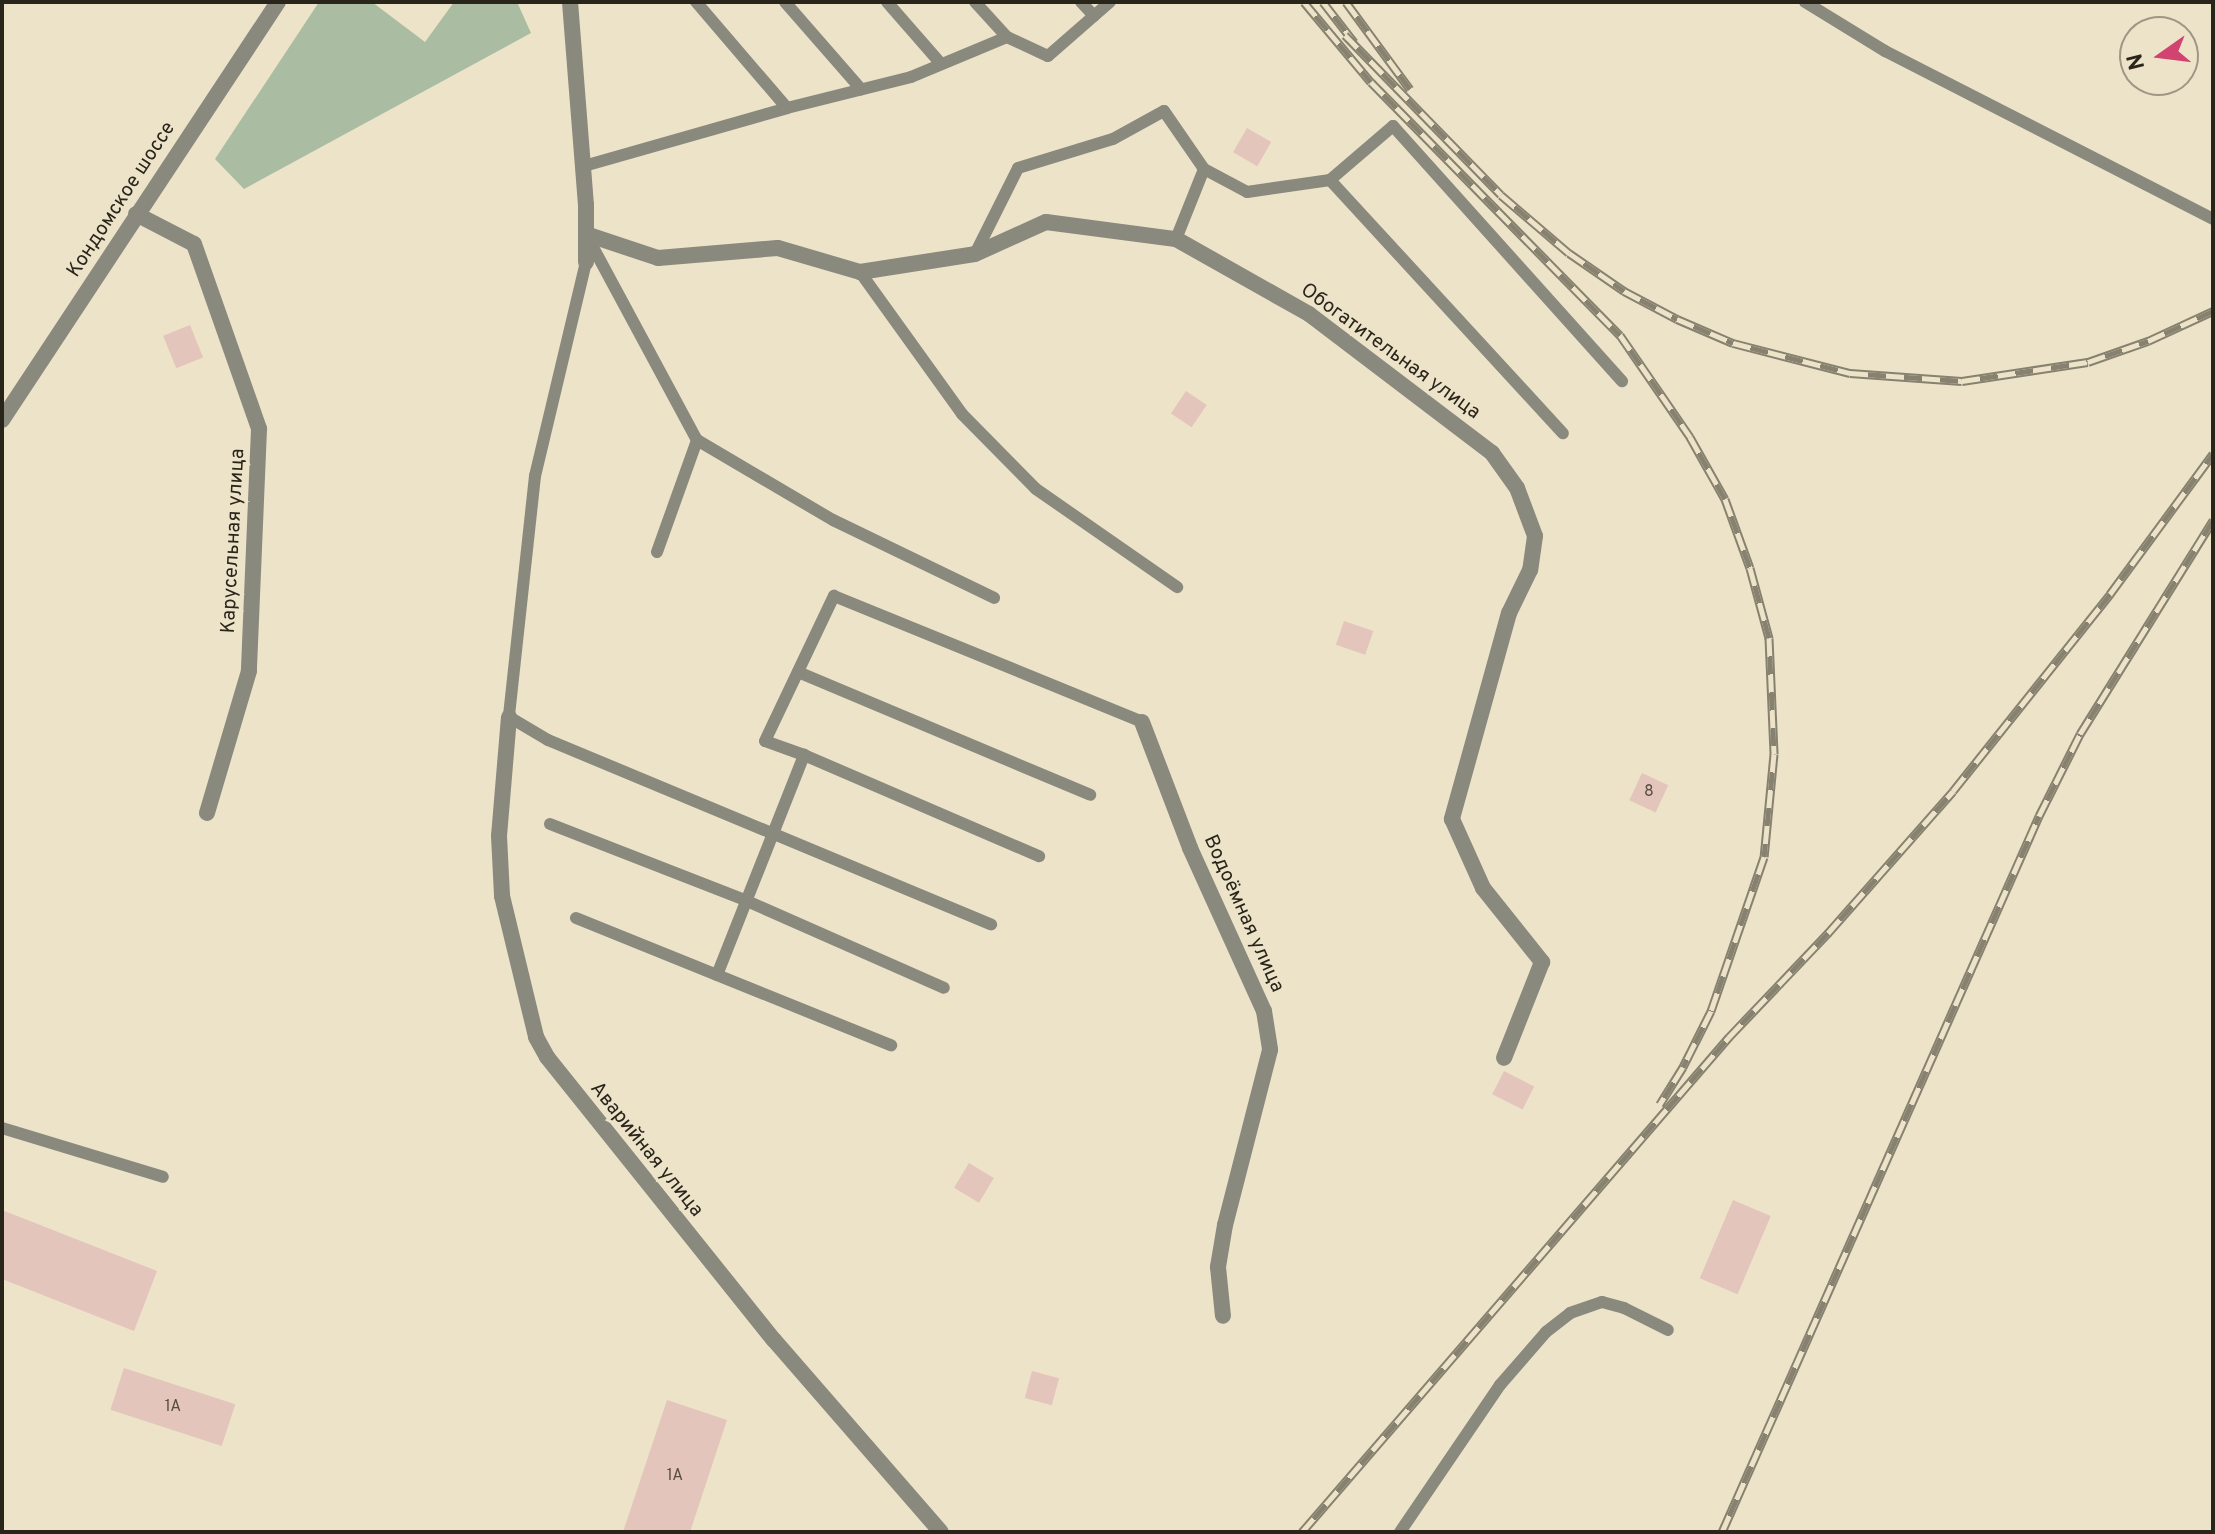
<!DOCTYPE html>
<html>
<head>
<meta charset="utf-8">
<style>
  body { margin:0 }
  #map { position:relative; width:2215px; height:1534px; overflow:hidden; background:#ede3c9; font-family:Overpass,sans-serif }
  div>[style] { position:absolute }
  .forest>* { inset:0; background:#aabda3 }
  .building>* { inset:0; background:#e3c5bb; transform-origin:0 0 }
  .service>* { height:12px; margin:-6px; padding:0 6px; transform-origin:6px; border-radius:6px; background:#89897e }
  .minor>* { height:16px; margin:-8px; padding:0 8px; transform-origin:8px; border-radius:8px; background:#89897e }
  .tertiary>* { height:16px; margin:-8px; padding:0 8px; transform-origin:8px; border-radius:8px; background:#89897e }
  .rail>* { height:9px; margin-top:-4.5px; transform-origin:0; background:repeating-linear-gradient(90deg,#ede3c9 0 18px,#87816f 0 36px); box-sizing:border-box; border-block:2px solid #87816f }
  span { translate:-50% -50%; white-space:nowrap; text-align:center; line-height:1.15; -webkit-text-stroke:6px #ede3c9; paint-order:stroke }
  .number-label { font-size:16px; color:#584d43 }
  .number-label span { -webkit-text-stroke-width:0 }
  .street-label { font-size:20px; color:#29251b }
  .frame { position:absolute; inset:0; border:4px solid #29251b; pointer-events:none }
  .north { position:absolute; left:2119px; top:16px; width:80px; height:80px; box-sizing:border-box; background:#ede3c9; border:2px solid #9f9783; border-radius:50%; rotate:256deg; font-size:22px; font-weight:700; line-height:32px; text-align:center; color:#29251b }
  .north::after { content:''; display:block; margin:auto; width:28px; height:36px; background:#d14370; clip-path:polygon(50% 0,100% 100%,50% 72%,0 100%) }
</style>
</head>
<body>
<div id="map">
  <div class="forest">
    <div style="clip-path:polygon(319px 2px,372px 2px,425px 42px,454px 2px,517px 2px,531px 33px,244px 189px,215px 159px)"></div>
  </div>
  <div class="building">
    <div style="left:1247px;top:128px;width:28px;height:28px;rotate:30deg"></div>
    <div style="left:190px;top:325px;width:35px;height:29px;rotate:68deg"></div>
    <div style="left:1186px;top:391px;width:25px;height:27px;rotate:34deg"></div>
    <div style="left:1344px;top:621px;width:31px;height:25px;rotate:19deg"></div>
    <div style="left:1642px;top:773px;width:29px;height:30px;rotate:25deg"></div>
    <div style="left:1504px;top:1071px;width:34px;height:26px;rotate:27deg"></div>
    <div style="left:969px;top:1163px;width:29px;height:29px;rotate:31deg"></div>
    <div style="left:1733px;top:1200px;width:41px;height:85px;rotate:23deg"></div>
    <div style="clip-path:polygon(2px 1210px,157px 1271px,134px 1331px,2px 1279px)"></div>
    <div style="left:124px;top:1368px;width:117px;height:44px;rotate:18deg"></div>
    <div style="left:1032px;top:1371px;width:28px;height:28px;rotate:15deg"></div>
    <div style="clip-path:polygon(667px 1400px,727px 1420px,690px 1532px,623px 1532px)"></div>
  </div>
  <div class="service">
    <div style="left:785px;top:2px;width:116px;rotate:48.9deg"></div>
    <div style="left:887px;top:2px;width:82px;rotate:48.9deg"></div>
    <div style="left:975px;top:2px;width:47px;rotate:47.6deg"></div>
    <div style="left:1081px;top:2px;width:19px;rotate:47deg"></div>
    <div style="left:1805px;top:2px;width:94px;rotate:31.5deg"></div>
    <div style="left:1885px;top:51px;width:369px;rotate:27.1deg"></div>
    <div style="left:787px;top:108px;width:128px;rotate:-14deg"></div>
    <div style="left:911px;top:77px;width:104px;rotate:-22.6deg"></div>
    <div style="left:1007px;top:37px;width:45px;rotate:24.9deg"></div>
    <div style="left:1048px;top:56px;width:82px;rotate:-41.1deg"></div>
    <div style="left:584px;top:166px;width:211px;rotate:-15.9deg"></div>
    <div style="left:787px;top:108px;width:140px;rotate:-130.6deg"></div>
    <div style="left:1330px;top:180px;width:83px;rotate:-40.6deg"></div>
    <div style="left:1393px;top:126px;width:343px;rotate:48.1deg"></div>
    <div style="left:587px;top:236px;width:232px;rotate:61.7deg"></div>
    <div style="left:697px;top:440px;width:158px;rotate:30.5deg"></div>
    <div style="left:833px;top:520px;width:179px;rotate:25.8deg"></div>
    <div style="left:1176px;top:239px;width:75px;rotate:-68.2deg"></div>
    <div style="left:975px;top:254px;width:96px;rotate:-63.4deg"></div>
    <div style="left:1018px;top:168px;width:99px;rotate:-17deg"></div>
    <div style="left:1113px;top:139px;width:58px;rotate:-28.8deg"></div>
    <div style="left:1164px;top:111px;width:70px;rotate:55.4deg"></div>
    <div style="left:1204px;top:169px;width:49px;rotate:28.1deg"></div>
    <div style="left:1247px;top:192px;width:84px;rotate:-8.2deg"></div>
    <div style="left:1330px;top:180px;width:344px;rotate:47.4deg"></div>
    <div style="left:586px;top:262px;width:220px;rotate:103.4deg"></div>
    <div style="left:535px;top:476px;width:242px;rotate:96.2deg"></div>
    <div style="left:509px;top:717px;width:45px;rotate:30.5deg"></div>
    <div style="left:548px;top:740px;width:480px;rotate:22.6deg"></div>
    <div style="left:860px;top:272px;width:175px;rotate:54.3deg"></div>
    <div style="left:962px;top:414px;width:105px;rotate:45.4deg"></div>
    <div style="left:1036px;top:489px;width:172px;rotate:34.8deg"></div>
    <div style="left:657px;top:552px;width:119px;rotate:-70.3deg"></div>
    <div style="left:798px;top:672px;width:317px;rotate:22.8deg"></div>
    <div style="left:804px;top:755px;width:256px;rotate:23.3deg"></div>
    <div style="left:550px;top:824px;width:212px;rotate:21.3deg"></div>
    <div style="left:747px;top:901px;width:215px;rotate:23.8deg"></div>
    <div style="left:576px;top:918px;width:340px;rotate:22deg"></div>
    <div style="left:717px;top:975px;width:237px;rotate:-68.4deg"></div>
    <div style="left:804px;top:755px;width:41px;rotate:-160.3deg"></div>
    <div style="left:765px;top:741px;width:161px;rotate:-64.6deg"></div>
    <div style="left:834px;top:596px;width:333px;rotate:22.2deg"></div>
    <div style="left:2px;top:1128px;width:168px;rotate:16.9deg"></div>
    <div style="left:1400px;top:1532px;width:178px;rotate:-55.8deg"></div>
    <div style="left:1500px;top:1385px;width:70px;rotate:-49deg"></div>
    <div style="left:1546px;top:1332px;width:31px;rotate:-38deg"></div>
    <div style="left:1570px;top:1313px;width:34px;rotate:-19deg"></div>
    <div style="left:1602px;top:1302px;width:23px;rotate:15deg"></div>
    <div style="left:1624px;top:1308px;width:49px;rotate:26.6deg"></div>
  </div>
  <div class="minor">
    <div style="left:570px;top:2px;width:204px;rotate:85.5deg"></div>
    <div style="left:586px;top:205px;width:57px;rotate:90deg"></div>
    <div style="left:136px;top:214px;width:65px;rotate:27.3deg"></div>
    <div style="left:194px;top:244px;width:196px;rotate:70.6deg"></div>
    <div style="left:259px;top:429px;width:242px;rotate:92.4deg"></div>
    <div style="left:249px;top:671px;width:148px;rotate:106.5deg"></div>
    <div style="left:586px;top:234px;width:76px;rotate:18.4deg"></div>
    <div style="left:658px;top:258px;width:120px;rotate:-4.8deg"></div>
    <div style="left:778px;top:248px;width:85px;rotate:16.3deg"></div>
    <div style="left:860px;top:272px;width:116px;rotate:-8.9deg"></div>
    <div style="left:975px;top:254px;width:78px;rotate:-24.3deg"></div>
    <div style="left:1046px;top:222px;width:131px;rotate:7.5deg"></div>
    <div style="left:1176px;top:239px;width:153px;rotate:29.4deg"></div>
    <div style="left:1309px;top:314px;width:230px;rotate:37.2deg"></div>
    <div style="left:1492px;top:453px;width:43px;rotate:54.5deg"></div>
    <div style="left:1517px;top:488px;width:51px;rotate:69.4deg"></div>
    <div style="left:1535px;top:536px;width:34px;rotate:98deg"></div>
    <div style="left:1530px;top:570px;width:48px;rotate:116deg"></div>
    <div style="left:1509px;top:613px;width:214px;rotate:105.5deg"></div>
    <div style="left:1452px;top:819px;width:76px;rotate:65.8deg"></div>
    <div style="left:1483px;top:888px;width:95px;rotate:51.4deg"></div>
    <div style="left:1542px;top:962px;width:103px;rotate:111.6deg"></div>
    <div style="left:509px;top:717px;width:119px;rotate:94.8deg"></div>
    <div style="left:499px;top:836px;width:60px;rotate:87.1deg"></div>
    <div style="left:502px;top:896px;width:145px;rotate:76.4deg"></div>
    <div style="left:536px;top:1037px;width:23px;rotate:61deg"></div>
    <div style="left:547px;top:1057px;width:363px;rotate:51.3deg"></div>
    <div style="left:774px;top:1340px;width:254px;rotate:49deg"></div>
    <div style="left:1142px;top:722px;width:135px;rotate:69.1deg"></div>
    <div style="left:1190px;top:848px;width:179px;rotate:65.6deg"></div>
    <div style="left:1264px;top:1011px;width:39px;rotate:81deg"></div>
    <div style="left:1270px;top:1050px;width:181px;rotate:104.4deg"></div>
    <div style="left:1225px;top:1225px;width:43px;rotate:99.5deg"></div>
    <div style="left:1218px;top:1267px;width:49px;rotate:84.2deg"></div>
  </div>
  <div class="tertiary">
    <div style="left:2px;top:420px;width:501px;rotate:-56.56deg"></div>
  </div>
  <div class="rail">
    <div style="left:1304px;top:2px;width:104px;rotate:50.1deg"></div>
    <div style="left:1371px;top:82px;width:355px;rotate:45.5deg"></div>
    <div style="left:1620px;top:335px;width:124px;rotate:55.5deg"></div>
    <div style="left:1690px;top:437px;width:71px;rotate:60.6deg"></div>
    <div style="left:1725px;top:499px;width:73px;rotate:70.1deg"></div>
    <div style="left:1750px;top:568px;width:73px;rotate:74.8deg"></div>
    <div style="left:1769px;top:638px;width:116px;rotate:87.5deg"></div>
    <div style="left:1774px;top:754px;width:103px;rotate:95.5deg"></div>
    <div style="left:1764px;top:857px;width:163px;rotate:109deg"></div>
    <div style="left:1711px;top:1011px;width:63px;rotate:116.6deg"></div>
    <div style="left:1683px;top:1067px;width:44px;rotate:121.9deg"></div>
    <div style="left:1323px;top:2px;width:51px;rotate:52.2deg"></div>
    <div style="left:1346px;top:2px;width:108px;rotate:53.7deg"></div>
    <div style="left:1345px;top:35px;width:223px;rotate:45.7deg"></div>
    <div style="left:1501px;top:195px;width:89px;rotate:40.5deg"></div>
    <div style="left:1569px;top:253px;width:67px;rotate:34.6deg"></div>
    <div style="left:1624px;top:291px;width:60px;rotate:27.8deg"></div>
    <div style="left:1677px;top:319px;width:61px;rotate:23.2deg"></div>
    <div style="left:1733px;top:343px;width:121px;rotate:14.4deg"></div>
    <div style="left:1850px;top:373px;width:112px;rotate:4.1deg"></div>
    <div style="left:1962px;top:381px;width:127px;rotate:-8.6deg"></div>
    <div style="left:2088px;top:362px;width:64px;rotate:-19.3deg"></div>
    <div style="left:2148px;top:341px;width:72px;rotate:-24.8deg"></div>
    <div style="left:1302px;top:1532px;width:654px;rotate:-49.22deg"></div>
    <div style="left:1729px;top:1037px;width:144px;rotate:-46.4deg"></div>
    <div style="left:1828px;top:933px;width:189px;rotate:-48.6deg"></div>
    <div style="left:1953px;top:791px;width:252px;rotate:-51.4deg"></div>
    <div style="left:2110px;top:594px;width:174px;rotate:-53.7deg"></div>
    <div style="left:1722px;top:1532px;width:783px;rotate:-66.12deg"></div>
    <div style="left:2039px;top:816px;width:92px;rotate:-63.4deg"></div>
    <div style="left:2080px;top:734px;width:252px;rotate:-58.1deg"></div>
  </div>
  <div class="number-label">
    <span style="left:1649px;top:792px">8</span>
    <span style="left:173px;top:1407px">1А</span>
    <span style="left:675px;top:1476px">1А</span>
  </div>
  <div class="street-label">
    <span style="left:122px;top:200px;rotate:-57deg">Кондомское шоссе</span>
    <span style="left:1390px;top:352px;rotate:36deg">Обогатительная улица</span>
    <span style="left:234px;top:541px;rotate:-87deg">Карусельная улица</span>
    <span style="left:1243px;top:914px;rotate:66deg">Водоёмная улица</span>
    <span style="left:646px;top:1150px;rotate:51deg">Аварийная улица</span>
  </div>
  <div class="frame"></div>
  <div class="north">N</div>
</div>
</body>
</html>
